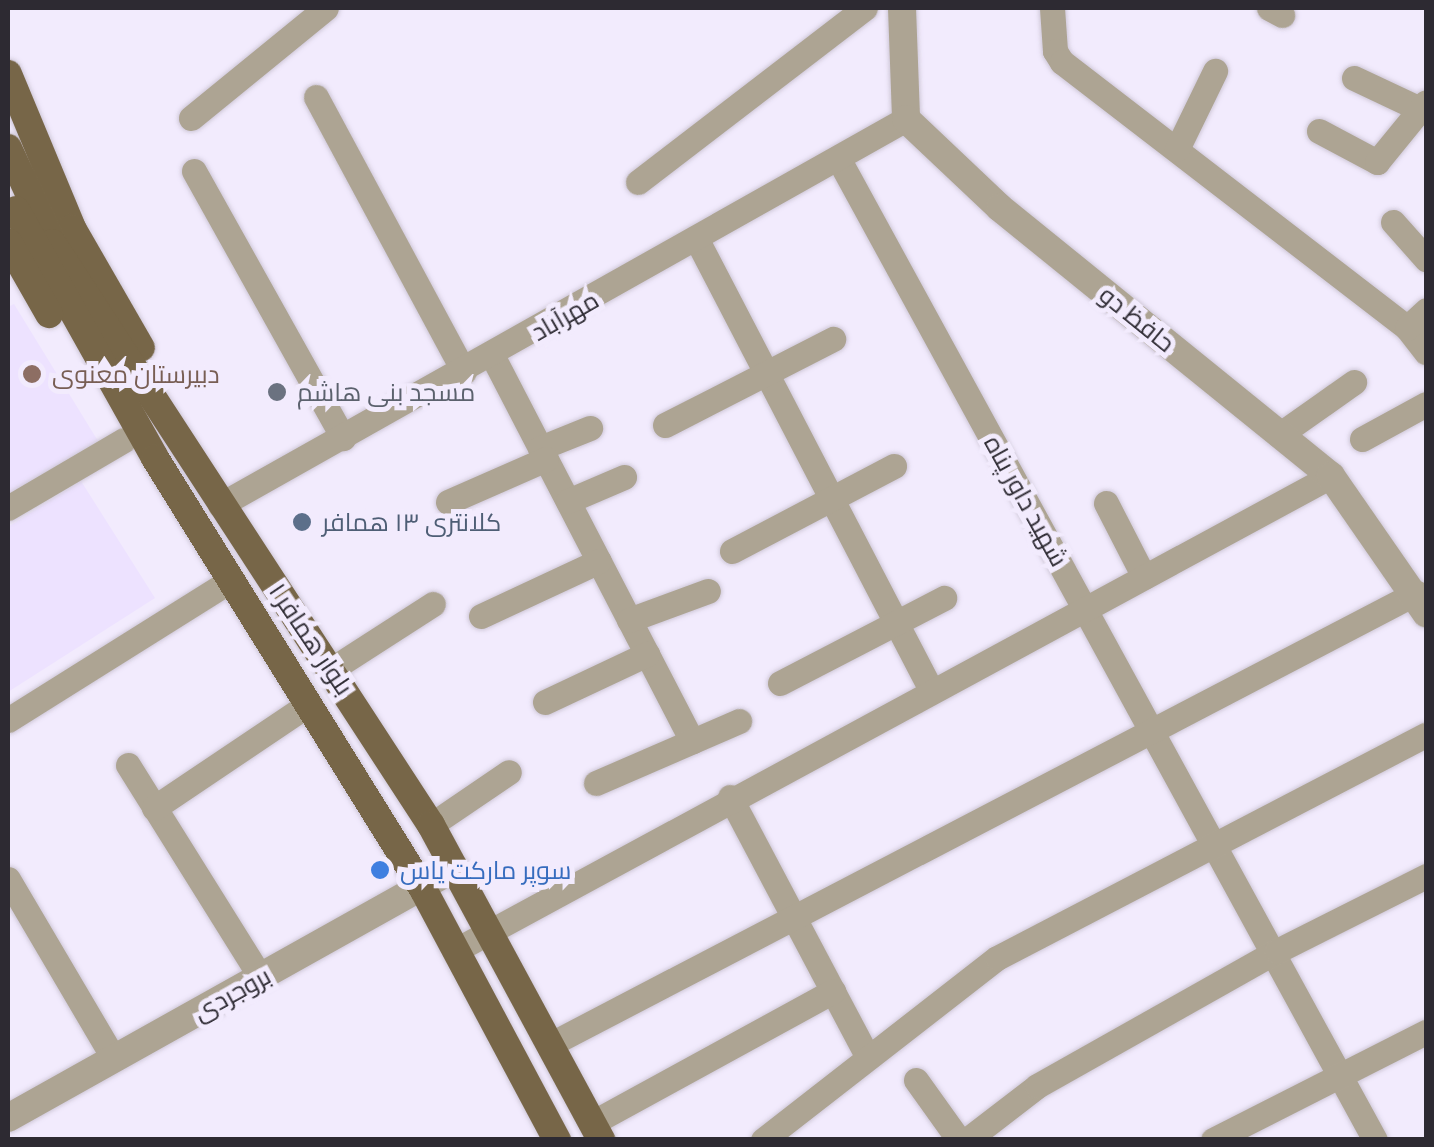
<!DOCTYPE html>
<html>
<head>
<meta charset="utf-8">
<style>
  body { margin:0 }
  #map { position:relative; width:1434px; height:1147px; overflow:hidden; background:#f2ebfd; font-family:"Source Serif 4",Cairo,serif }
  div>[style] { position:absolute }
  .built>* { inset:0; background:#ede2ff }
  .roads { filter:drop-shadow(0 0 2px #cfc8d8) drop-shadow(0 0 2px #cfc8d8) }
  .minor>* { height:25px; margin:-12.5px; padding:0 12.5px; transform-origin:12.5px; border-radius:12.5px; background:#ada493 }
  .tertiary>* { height:28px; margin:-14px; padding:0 14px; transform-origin:14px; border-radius:14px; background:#ada493 }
  .primary>* { height:28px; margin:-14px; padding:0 14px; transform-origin:14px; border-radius:14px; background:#776648 }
  .dots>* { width:28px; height:28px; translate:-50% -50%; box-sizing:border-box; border:5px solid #f2ebfd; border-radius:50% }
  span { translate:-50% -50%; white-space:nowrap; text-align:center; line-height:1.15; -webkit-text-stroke:10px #f2ebfd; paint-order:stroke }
  .street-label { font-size:25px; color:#2d2a32 }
  .education-label { font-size:25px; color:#785e54 }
  .left { translate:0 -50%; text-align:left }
  .worship-label { font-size:25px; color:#5b616d }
  .service-label { font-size:25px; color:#4e5e75 }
  .shop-label { font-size:25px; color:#366cbe }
  .frame { position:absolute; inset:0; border:10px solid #2d2a32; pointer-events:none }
</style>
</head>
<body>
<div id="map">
  <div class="built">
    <div style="clip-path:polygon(14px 304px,98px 441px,8px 498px,8px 307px)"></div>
    <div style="clip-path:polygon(81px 481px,155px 598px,8px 692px,8px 527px)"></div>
  </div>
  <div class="roads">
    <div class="minor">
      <div style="left:1052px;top:8px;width:43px;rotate:86deg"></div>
      <div style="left:1055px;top:51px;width:13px;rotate:58deg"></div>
      <div style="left:1062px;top:62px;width:436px;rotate:37.6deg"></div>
      <div style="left:1407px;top:328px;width:31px;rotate:52deg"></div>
      <div style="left:1269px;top:8px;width:15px;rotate:28deg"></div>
      <div style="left:1354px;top:78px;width:73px;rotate:25.2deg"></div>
      <div style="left:316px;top:97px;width:312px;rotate:61.7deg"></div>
      <div style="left:191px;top:118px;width:174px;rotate:-39.2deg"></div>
      <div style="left:1319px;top:131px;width:66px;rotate:28.1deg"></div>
      <div style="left:1377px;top:162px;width:77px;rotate:-50.8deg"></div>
      <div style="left:1177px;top:149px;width:87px;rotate:-64deg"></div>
      <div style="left:838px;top:158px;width:1119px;rotate:61.33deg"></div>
      <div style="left:194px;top:171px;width:306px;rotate:60.8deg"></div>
      <div style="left:638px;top:182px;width:286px;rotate:-37.5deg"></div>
      <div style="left:1393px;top:222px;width:50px;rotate:48.3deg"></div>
      <div style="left:697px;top:240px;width:505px;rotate:62.52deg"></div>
      <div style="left:1407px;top:328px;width:26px;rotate:-43deg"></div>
      <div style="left:493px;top:357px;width:433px;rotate:62.6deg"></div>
      <div style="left:665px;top:425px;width:189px;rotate:-27.1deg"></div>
      <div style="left:1279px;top:435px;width:92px;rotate:-35.2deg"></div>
      <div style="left:1362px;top:439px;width:73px;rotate:-28.7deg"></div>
      <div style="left:540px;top:448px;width:54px;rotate:-21.8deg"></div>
      <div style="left:568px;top:501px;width:61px;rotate:-23.2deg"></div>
      <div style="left:448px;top:502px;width:107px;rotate:-23.7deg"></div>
      <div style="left:1106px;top:503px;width:83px;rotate:62.8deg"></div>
      <div style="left:220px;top:505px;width:787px;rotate:-29.37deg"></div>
      <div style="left:8px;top:508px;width:134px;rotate:-30.4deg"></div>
      <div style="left:732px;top:551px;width:183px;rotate:-27.7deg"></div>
      <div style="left:481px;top:616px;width:130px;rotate:-25deg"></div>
      <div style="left:629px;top:620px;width:84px;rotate:-20.2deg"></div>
      <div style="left:332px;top:669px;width:120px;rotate:-32.8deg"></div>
      <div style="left:780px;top:683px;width:185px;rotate:-27.4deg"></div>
      <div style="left:545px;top:702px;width:113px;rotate:-25.2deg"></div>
      <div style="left:8px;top:720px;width:262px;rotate:-32.1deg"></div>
      <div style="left:128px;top:765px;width:251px;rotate:58deg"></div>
      <div style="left:596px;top:783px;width:156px;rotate:-23.4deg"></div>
      <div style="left:730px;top:797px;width:293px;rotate:62.1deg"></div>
      <div style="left:154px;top:808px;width:187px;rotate:-33.9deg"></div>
      <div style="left:431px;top:825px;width:94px;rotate:-34.2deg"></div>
      <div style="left:8px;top:879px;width:209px;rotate:59.5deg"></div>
      <div style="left:456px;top:950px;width:995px;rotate:-28.45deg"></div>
      <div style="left:551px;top:1044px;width:976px;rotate:-27.54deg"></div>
      <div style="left:916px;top:1080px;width:74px;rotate:54.4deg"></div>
      <div style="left:592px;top:1123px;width:275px;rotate:-28.7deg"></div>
      <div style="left:763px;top:1140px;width:296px;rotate:-37.9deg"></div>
      <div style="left:997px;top:958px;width:483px;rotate:-27.5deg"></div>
      <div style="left:967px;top:1140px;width:88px;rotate:-37.6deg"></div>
      <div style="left:1037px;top:1086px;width:275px;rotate:-29.4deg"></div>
      <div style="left:1277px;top:951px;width:167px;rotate:-26.7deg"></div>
      <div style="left:1213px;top:1140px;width:239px;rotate:-26.9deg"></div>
    </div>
    <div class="tertiary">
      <div style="left:902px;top:8px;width:111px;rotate:87.9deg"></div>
      <div style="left:906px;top:119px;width:129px;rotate:43.4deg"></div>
      <div style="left:1000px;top:208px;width:426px;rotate:39deg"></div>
      <div style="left:1331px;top:476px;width:167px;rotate:55.3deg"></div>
      <div style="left:8px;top:1118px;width:512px;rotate:-29.22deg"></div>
    </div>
    <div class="primary">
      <div style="left:8px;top:74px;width:167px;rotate:67.4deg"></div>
      <div style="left:72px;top:228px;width:138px;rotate:60.1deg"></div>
      <div style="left:8px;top:148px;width:105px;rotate:65.1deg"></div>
      <div style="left:52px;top:243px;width:695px;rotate:56.93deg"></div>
      <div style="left:431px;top:825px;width:358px;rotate:61.6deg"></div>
      <div style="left:16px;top:210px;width:284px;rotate:60.7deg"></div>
      <div style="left:155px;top:458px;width:508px;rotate:58.13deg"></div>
      <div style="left:423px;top:889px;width:285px;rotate:61.9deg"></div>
      <div style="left:8px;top:242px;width:83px;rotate:60.3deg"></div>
    </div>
  </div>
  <div class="dots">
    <div style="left:32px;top:374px;background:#8d6e63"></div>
    <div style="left:277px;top:392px;background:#6b7280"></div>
    <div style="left:302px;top:522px;background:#5c6f8a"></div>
    <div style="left:380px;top:870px;background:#3f7fe0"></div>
  </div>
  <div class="street-label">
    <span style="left:565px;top:316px;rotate:-30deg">مهرآباد</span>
    <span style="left:1137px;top:319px;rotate:39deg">حافظ دو</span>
    <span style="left:1026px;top:501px;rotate:61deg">شهید داور پناه</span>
    <span style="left:311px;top:639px;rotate:56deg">بلوار همافر ۱</span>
    <span style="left:232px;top:994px;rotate:-29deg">بروجردی</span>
  </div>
  <div class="education-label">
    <span class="left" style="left:52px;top:374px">دبیرستان معنوی</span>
  </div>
  <div class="worship-label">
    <span class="left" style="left:297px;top:392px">مسجد بنی هاشم</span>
  </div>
  <div class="service-label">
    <span class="left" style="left:322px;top:522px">کلانتری ۱۳ همافر</span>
  </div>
  <div class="shop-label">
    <span class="left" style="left:400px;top:870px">سوپر مارکت یاس</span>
  </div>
  <div class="frame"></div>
</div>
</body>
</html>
